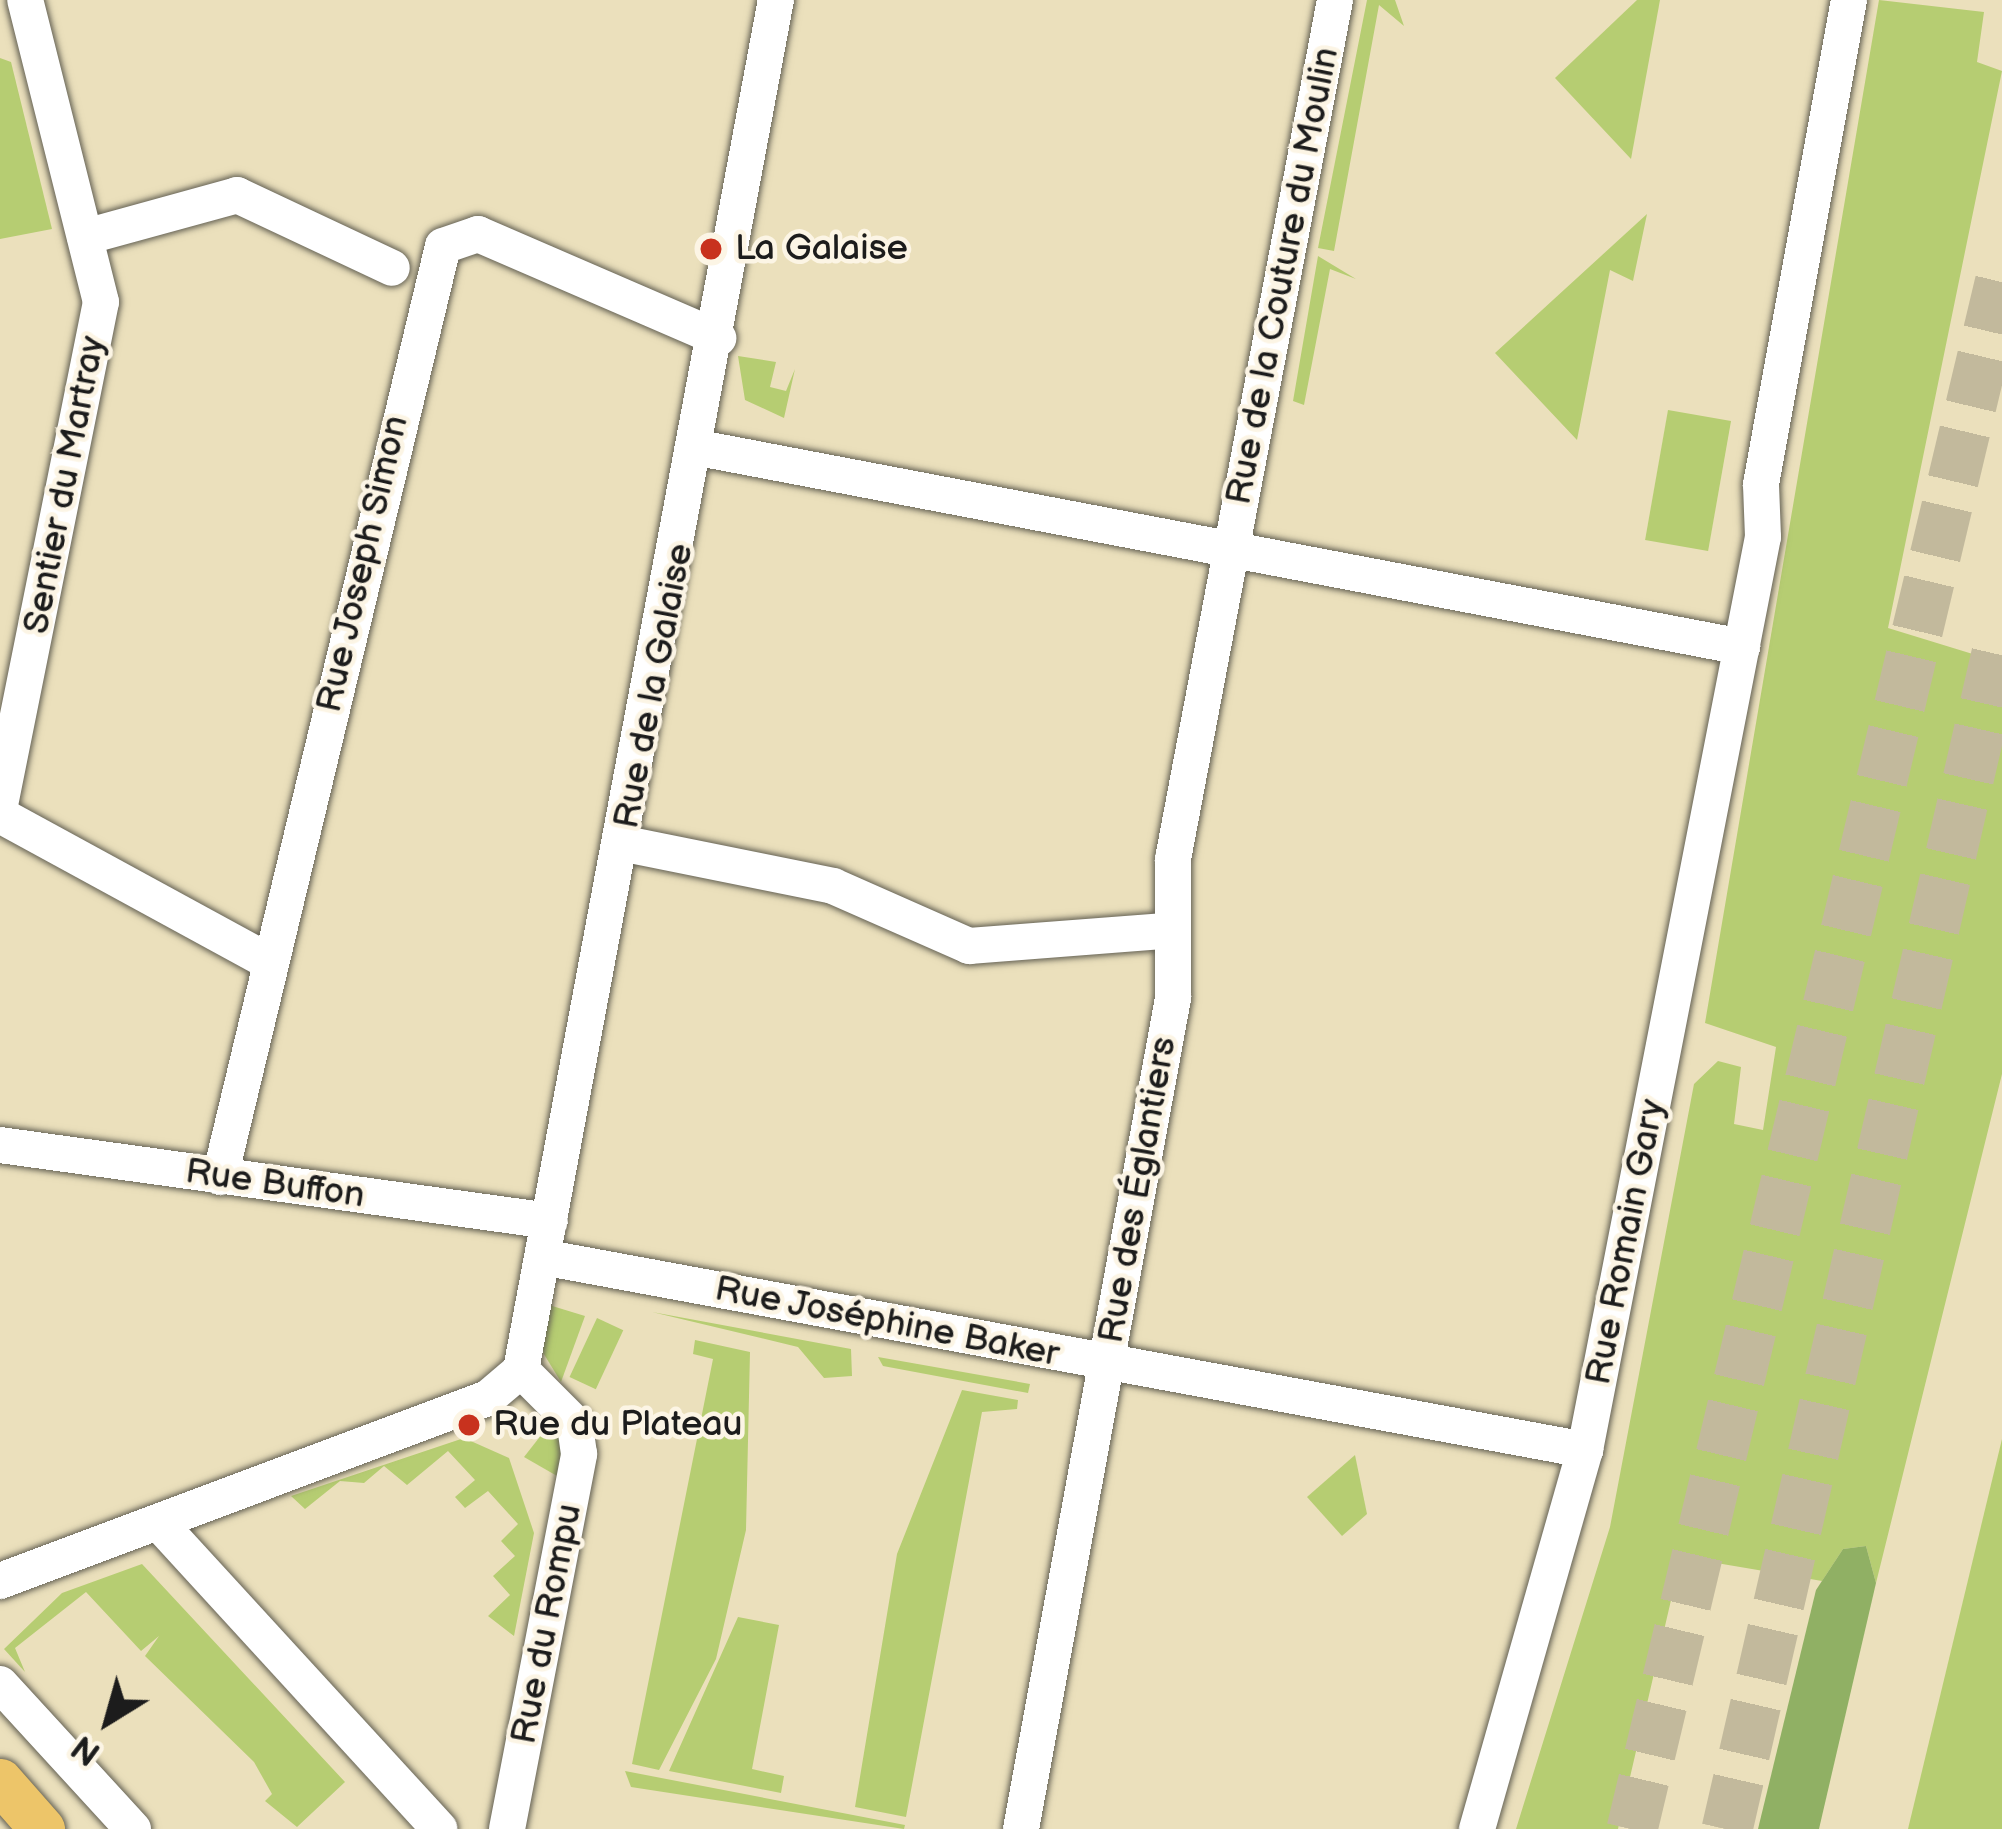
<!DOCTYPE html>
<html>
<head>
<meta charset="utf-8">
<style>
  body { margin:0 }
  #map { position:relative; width:2002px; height:1829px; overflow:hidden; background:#ebe0bc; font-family:"Balsamiq Sans",sans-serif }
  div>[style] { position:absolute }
  .green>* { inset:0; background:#b6cd72; transform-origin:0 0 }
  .forest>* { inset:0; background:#90b064 }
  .highway-tunnel>* { height:51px; margin-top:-25.5px; transform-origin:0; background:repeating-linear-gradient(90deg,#c2b99c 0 51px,transparent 0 77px) }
  .roads { filter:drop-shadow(0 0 3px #646154) drop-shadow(0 0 3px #646154) }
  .minor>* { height:36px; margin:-18px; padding:0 18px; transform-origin:18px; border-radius:18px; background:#fff }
  .major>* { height:45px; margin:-22.5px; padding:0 22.5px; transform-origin:22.5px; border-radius:22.5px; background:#edc569 }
  .dots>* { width:33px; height:33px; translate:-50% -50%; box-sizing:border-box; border:6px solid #fcf5e5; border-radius:50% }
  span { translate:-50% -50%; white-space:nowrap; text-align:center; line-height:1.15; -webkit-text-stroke:9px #fcf5e5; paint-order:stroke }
  .poi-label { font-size:36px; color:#1c1c1c }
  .left { translate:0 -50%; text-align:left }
  .street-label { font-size:36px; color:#1c1c1c }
  .north { position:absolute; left:48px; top:1661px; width:120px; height:120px; -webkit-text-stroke:9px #fcf5e5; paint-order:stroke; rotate:217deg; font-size:33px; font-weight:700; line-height:48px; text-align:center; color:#1c1c1c }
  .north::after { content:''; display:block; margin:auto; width:42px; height:54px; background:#1c1c1c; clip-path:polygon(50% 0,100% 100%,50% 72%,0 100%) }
</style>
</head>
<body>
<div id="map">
  <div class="green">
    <div style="clip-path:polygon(1367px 0,1395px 0,1404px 26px,1379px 5px,1334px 251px,1318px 248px)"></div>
    <div style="clip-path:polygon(1637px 0,1660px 0,1631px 159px,1555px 78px)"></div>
    <div style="clip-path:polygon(1879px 0,1984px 12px,1977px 62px,2002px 71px,1888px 628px,2002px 663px,2002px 1074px,1876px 1583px,1866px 1546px,1843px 1549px,1822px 1581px,1681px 1557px,1618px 1829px,1516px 1829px,1610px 1527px,1694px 1084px,1718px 1061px,1741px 1067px,1734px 1124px,1763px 1130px,1776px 1047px,1705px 1023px)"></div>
    <div style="clip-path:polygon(0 58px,11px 62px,52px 229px,0 239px)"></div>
    <div style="clip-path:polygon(1647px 214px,1633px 281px,1610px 270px,1577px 440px,1495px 353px)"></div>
    <div style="clip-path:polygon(1318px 256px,1356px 279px,1330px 269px,1304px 405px,1293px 401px)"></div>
    <div style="clip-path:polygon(738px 356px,776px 362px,770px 387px,786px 391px,795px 369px,784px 418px,745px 400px)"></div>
    <div style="left:1668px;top:410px;width:64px;height:132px;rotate:10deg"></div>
    <div style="clip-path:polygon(549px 1305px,585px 1316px,561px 1382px,542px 1351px)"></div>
    <div style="clip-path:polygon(652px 1312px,851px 1349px,852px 1376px,824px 1378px,798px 1347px)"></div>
    <div style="left:597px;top:1318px;width:29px;height:65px;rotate:25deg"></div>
    <div style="clip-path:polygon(695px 1340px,750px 1352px,746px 1530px,716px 1659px,659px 1770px,632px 1764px,713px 1359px,693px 1354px)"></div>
    <div style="clip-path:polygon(878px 1357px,1030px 1384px,1028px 1393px,883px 1366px)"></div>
    <div style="clip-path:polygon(962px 1390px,1018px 1400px,1017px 1409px,982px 1412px,906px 1817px,855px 1807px,897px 1554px)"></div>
    <div style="clip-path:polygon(553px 1420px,561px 1427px,564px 1480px,524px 1457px)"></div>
    <div style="clip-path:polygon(464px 1438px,509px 1458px,534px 1533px,514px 1636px,488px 1616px,510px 1595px,493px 1576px,515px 1556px,501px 1541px,518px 1524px,488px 1491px,465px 1508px,455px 1497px,475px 1480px,448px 1451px,407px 1485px,384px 1466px,364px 1483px,340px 1481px,305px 1509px,291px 1496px)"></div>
    <div style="clip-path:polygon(2002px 1439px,2002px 1829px,1908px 1829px)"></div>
    <div style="clip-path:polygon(1355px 1455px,1367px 1514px,1342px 1536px,1307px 1497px)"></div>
    <div style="clip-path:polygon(142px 1564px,345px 1782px,297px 1827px,265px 1801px,272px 1794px,254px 1762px,145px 1656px,159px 1636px,141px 1651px,86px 1592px,15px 1648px,25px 1672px,4px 1649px,62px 1593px)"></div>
    <div style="clip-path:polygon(738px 1617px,779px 1625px,752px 1769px,784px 1776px,781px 1793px,669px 1771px)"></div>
    <div style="clip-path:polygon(625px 1771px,905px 1825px,904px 1829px,631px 1787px)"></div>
  </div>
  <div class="forest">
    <div style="clip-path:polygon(1866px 1546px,1876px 1583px,1819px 1829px,1758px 1829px,1816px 1590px,1843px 1549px)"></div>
  </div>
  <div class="highway-tunnel">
    <div style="left:1632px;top:1829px;width:1597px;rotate:-76.61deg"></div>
    <div style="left:1727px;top:1829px;width:1229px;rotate:-77.07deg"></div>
  </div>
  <div class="roads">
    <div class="minor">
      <div style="left:85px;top:237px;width:158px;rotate:-15.4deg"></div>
      <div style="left:237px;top:195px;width:171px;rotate:25.2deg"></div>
      <div style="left:699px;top:448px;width:1062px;rotate:10.8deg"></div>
      <div style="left:0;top:805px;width:513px;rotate:-78.65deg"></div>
      <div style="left:101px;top:302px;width:311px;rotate:-104.1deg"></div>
      <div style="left:0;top:815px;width:307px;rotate:28.6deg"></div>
      <div style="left:625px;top:844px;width:212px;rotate:11.4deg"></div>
      <div style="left:833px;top:886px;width:149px;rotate:23.8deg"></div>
      <div style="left:969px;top:946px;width:197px;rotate:-4.4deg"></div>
      <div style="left:0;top:1145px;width:555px;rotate:7.87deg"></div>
      <div style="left:220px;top:1177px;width:957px;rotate:-76.53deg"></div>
      <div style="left:443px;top:246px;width:37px;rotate:-19deg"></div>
      <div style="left:478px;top:234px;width:262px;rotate:23.4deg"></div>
      <div style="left:542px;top:1257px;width:1061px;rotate:10.48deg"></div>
      <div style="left:159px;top:1523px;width:415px;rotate:47.5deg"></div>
      <div style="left:0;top:1581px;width:521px;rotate:-20.56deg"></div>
      <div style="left:488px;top:1398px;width:43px;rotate:-40.3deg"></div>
      <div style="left:521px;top:1370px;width:1394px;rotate:-79.46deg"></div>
      <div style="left:0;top:1684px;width:197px;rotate:47.5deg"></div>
      <div style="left:507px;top:1829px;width:382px;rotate:-79.1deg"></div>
      <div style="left:579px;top:1454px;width:30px;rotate:-98deg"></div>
      <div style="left:575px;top:1424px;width:76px;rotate:-135deg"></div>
      <div style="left:1021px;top:1829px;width:845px;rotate:-79.63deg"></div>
      <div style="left:1173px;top:998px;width:139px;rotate:-90deg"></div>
      <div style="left:1173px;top:859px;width:874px;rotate:-79.32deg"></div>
      <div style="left:1477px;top:1829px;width:394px;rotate:-74.1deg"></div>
      <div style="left:1585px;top:1450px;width:930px;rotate:-78.97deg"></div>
      <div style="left:1763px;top:537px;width:53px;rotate:-92.2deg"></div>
      <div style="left:1761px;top:484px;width:492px;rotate:-79.7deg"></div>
    </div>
    <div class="major">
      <div style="left:0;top:1781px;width:64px;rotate:48.8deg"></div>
    </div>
  </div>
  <div class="dots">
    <div style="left:711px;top:249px;background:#c8321e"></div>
    <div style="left:469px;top:1425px;background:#c8321e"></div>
  </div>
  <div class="poi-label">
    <span class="left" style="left:735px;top:249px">La Galaise</span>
    <span class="left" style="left:493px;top:1425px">Rue du Plateau</span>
  </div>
  <div class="street-label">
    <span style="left:1283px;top:276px;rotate:-79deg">Rue de la Couture du Moulin</span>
    <span style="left:65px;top:485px;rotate:-79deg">Sentier du Martray</span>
    <span style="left:363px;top:564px;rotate:-77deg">Rue Joseph Simon</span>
    <span style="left:654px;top:686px;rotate:-79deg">Rue de la Galaise</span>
    <span style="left:275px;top:1184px;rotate:8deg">Rue Buffon</span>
    <span style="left:1138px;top:1190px;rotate:-80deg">Rue des Églantiers</span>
    <span style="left:1626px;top:1242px;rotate:-79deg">Rue Romain Gary</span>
    <span style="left:887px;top:1322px;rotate:11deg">Rue Joséphine Baker</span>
    <span style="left:547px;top:1624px;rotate:-79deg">Rue du Rompu</span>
  </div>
  <div class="north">N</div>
</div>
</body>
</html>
